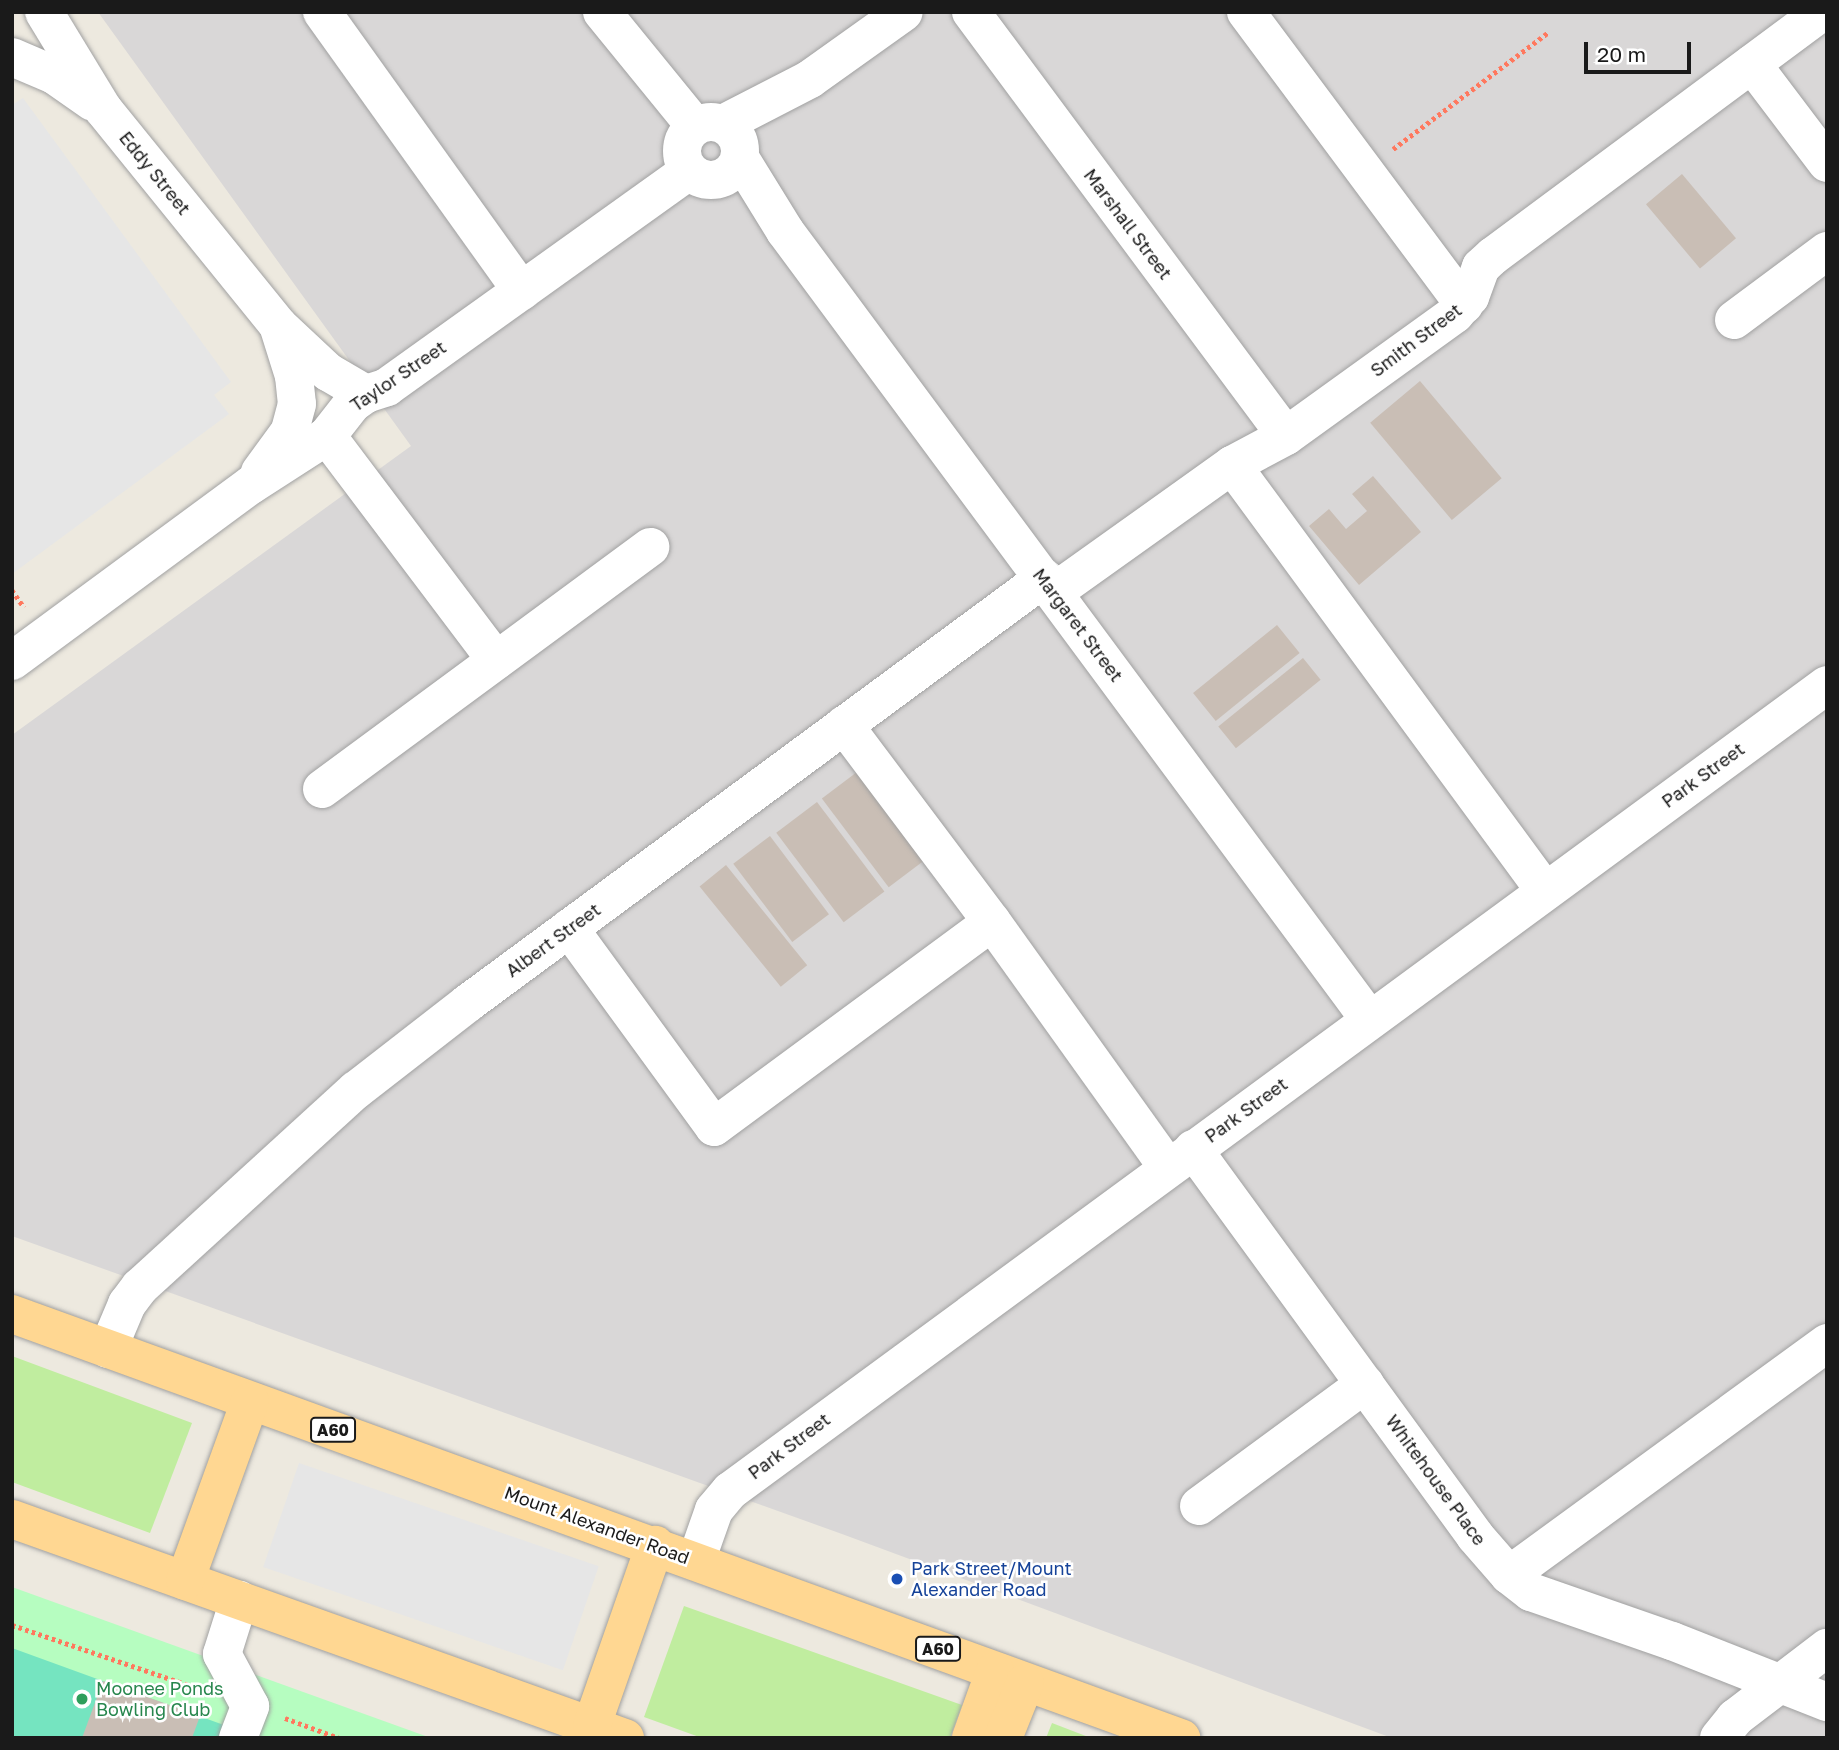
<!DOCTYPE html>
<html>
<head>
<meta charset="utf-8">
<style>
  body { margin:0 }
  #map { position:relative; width:1839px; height:1750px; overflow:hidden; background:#ede9df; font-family:"Golos Text",sans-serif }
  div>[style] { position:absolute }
  .residential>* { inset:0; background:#d9d7d7 }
  .grass>* { inset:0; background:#c0ed9f }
  .park>* { inset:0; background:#b6fdc0 }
  .pitch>* { inset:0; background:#75e4c0 }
  .parking>* { inset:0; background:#e6e6e6; transform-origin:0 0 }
  .building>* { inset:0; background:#c9beb5; transform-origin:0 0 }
  .path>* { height:4.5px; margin-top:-2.25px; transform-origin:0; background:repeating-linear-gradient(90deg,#ff785e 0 3.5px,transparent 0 7px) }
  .roads { filter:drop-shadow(0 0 2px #a1a1a1) drop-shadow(0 0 2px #a1a1a1) }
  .minor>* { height:38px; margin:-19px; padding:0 19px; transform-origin:19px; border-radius:19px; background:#fff }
  .minor>.ring { margin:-19px; padding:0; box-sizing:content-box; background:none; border:38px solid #fff; border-radius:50% }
  .major>* { height:38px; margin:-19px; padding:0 19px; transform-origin:19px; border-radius:19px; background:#ffd792 }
  .dots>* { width:19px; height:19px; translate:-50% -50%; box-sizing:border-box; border:4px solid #fff; border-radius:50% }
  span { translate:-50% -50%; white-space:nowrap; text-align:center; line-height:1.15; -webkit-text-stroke:5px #fff; paint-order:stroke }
  .shield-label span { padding:2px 5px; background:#fff; border:2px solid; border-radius:5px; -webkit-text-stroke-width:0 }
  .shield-label { font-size:16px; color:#1a1a1a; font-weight:700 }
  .street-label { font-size:18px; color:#1a1a1a }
  .transit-label { font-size:18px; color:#164399 }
  .left { translate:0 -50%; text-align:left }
  .leisure-label { font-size:18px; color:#27864d }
  .frame { position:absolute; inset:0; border:14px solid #1a1a1a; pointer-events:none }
  .scale { position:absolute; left:1584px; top:42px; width:107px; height:32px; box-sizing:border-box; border:4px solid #1a1a1a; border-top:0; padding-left:9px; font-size:21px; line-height:24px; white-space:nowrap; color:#1a1a1a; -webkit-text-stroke:5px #fff; paint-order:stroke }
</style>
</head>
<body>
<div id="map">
  <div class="residential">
    <div style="clip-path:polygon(98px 12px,1827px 12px,1827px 1738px,1392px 1738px,842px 1534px,12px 1236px,12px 735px,411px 446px)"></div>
  </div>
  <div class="grass">
    <div style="clip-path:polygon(12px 1356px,192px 1423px,150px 1533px,12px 1482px)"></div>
    <div style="clip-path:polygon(684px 1606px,962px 1705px,950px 1738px,702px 1738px,644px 1717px)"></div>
    <div style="clip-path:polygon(1052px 1723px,1091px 1738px,1046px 1738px)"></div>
  </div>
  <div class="park">
    <div style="clip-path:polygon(12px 1587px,431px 1738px,12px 1738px)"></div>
  </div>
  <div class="pitch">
    <div style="clip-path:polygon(12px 1648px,243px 1732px,241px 1738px,12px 1738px)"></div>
  </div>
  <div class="parking">
    <div style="clip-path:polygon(23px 98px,231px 382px,214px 395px,229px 414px,12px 574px,12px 105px)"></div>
    <div style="left:299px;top:1463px;width:317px;height:110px;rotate:19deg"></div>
  </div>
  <div class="building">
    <div style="left:1682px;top:174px;width:84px;height:47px;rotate:50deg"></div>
    <div style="left:1420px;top:381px;width:127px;height:65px;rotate:50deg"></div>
    <div style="clip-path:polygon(1373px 476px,1421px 532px,1359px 585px,1309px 526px,1329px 509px,1346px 529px,1367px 511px,1352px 494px)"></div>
    <div style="left:1277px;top:625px;width:36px;height:108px;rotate:51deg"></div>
    <div style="left:1303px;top:658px;width:28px;height:109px;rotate:51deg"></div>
    <div style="left:861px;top:769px;width:111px;height:49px;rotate:53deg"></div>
    <div style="left:817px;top:802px;width:112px;height:51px;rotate:53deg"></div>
    <div style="left:770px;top:836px;width:98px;height:46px;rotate:53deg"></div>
    <div style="left:726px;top:865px;width:129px;height:34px;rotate:51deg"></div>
    <div style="clip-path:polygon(103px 1681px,200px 1716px,192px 1738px,82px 1738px)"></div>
  </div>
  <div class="path">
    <div style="left:1393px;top:149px;width:195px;rotate:-36.9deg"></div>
    <div style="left:12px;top:590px;width:21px;rotate:55deg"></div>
    <div style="left:12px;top:1625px;width:195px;rotate:18.8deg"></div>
    <div style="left:285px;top:1718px;width:58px;rotate:20.3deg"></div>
  </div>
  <div class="roads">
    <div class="minor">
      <div style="left:44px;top:12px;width:114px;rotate:58.7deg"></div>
      <div style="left:103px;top:109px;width:278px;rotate:51deg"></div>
      <div style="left:278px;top:325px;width:53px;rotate:72.6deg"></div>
      <div style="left:294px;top:376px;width:28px;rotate:84deg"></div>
      <div style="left:297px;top:404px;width:28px;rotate:105deg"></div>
      <div style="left:290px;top:431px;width:51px;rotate:126.2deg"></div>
      <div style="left:322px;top:12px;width:343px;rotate:54.4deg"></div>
      <div style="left:602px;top:12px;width:147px;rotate:50.8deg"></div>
      <div style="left:971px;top:12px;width:528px;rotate:53.39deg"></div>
      <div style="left:1246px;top:12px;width:365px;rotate:53.3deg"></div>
      <div style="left:12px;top:57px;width:46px;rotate:23.2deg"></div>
      <div style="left:54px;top:75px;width:47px;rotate:34.7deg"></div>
      <div style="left:1752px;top:64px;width:124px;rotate:52.9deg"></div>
      <div class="ring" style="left:682px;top:122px;width:20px;height:20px"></div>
      <div style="left:723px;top:124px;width:98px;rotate:-27.3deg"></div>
      <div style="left:810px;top:79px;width:115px;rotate:-35.5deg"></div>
      <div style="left:740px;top:158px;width:86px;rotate:58.3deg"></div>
      <div style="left:785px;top:231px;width:982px;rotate:53.45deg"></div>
      <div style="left:1734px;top:320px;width:116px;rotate:-36.6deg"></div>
      <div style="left:280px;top:327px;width:66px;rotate:43.2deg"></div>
      <div style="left:328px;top:372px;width:44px;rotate:30.1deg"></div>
      <div style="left:327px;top:436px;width:281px;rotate:53deg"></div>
      <div style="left:1232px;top:465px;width:529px;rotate:53.69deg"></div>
      <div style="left:1054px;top:592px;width:219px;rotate:-35.5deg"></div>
      <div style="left:1232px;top:465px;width:61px;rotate:-28.2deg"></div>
      <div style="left:1286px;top:436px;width:208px;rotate:-35.8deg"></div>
      <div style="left:1455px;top:314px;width:23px;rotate:-49deg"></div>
      <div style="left:1470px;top:297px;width:32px;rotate:-70deg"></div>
      <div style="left:1481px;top:267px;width:16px;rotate:-43deg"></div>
      <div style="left:1493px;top:256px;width:409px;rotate:-36.6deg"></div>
      <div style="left:12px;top:661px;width:297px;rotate:-36.4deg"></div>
      <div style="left:251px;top:485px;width:90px;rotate:-32.8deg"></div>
      <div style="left:327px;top:436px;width:41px;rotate:-52deg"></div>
      <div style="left:352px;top:404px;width:17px;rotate:-36deg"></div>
      <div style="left:366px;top:394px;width:22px;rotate:-18deg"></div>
      <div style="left:387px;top:387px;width:371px;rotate:-35.6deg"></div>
      <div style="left:844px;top:725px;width:246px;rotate:53.1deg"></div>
      <div style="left:992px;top:922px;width:302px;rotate:54.4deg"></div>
      <div style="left:322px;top:789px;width:408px;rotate:-36.4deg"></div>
      <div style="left:569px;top:928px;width:246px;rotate:53.9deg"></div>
      <div style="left:714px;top:1127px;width:345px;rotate:-36.4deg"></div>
      <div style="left:1193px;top:1149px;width:479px;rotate:53.9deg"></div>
      <div style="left:1475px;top:1536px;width:52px;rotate:48.9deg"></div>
      <div style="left:1509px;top:1575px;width:28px;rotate:38deg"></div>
      <div style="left:1531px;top:1592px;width:149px;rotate:19.2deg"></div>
      <div style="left:1672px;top:1641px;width:167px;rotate:21.5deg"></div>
      <div style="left:108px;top:1349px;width:49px;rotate:-67.1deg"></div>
      <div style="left:127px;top:1304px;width:21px;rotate:-53deg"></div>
      <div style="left:140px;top:1287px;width:292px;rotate:-42.4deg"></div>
      <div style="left:356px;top:1090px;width:142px;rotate:-37.8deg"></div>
      <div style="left:468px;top:1003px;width:716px;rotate:-36.42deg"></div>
      <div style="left:1199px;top:1506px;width:206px;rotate:-36.3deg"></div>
      <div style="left:696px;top:1561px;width:54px;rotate:-70.6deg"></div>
      <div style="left:714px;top:1510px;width:25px;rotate:-50deg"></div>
      <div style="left:730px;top:1491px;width:1361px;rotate:-36.31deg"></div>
      <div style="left:1509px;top:1575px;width:394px;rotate:-36.1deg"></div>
      <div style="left:238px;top:1738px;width:34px;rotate:-69deg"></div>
      <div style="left:250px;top:1706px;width:59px;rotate:-118.3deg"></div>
      <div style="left:222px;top:1654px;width:57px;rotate:-72.5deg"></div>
      <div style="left:1719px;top:1738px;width:26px;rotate:-51deg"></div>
      <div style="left:1735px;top:1718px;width:116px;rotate:-37.3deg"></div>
    </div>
    <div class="major">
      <div style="left:12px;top:1314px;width:1244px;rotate:19.94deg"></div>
      <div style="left:12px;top:1519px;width:651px;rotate:19.66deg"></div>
      <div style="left:185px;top:1581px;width:191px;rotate:-70.1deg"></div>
      <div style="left:592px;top:1725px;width:191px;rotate:-70.7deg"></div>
      <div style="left:971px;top:1738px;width:71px;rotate:-70.3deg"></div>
      <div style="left:1003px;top:1738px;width:59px;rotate:-68.2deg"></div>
    </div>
  </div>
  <div class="dots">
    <div style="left:897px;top:1579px;background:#1a4fb4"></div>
    <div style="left:82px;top:1699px;background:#2e9e5b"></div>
  </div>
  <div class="shield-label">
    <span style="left:333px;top:1430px">A60</span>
    <span style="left:938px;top:1649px">A60</span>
  </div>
  <div class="street-label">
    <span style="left:155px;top:173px;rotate:51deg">Eddy Street</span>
    <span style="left:1128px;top:224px;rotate:53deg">Marshall Street</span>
    <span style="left:1416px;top:340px;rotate:-37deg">Smith Street</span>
    <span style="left:398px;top:376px;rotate:-34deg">Taylor Street</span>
    <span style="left:1078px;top:625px;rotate:53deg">Margaret Street</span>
    <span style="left:1703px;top:775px;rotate:-36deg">Park Street</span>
    <span style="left:553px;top:940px;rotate:-36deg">Albert Street</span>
    <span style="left:1246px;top:1110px;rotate:-36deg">Park Street</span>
    <span style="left:789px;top:1446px;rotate:-37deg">Park Street</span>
    <span style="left:1436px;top:1480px;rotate:54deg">Whitehouse Place</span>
    <span style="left:597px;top:1525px;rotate:20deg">Mount Alexander Road</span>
  </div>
  <div class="transit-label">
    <span class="left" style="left:911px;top:1579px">Park Street/Mount<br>Alexander Road</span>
  </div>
  <div class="leisure-label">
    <span class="left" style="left:96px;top:1699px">Moonee Ponds<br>Bowling Club</span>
  </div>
  <div class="frame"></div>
  <div class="scale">20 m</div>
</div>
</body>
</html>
